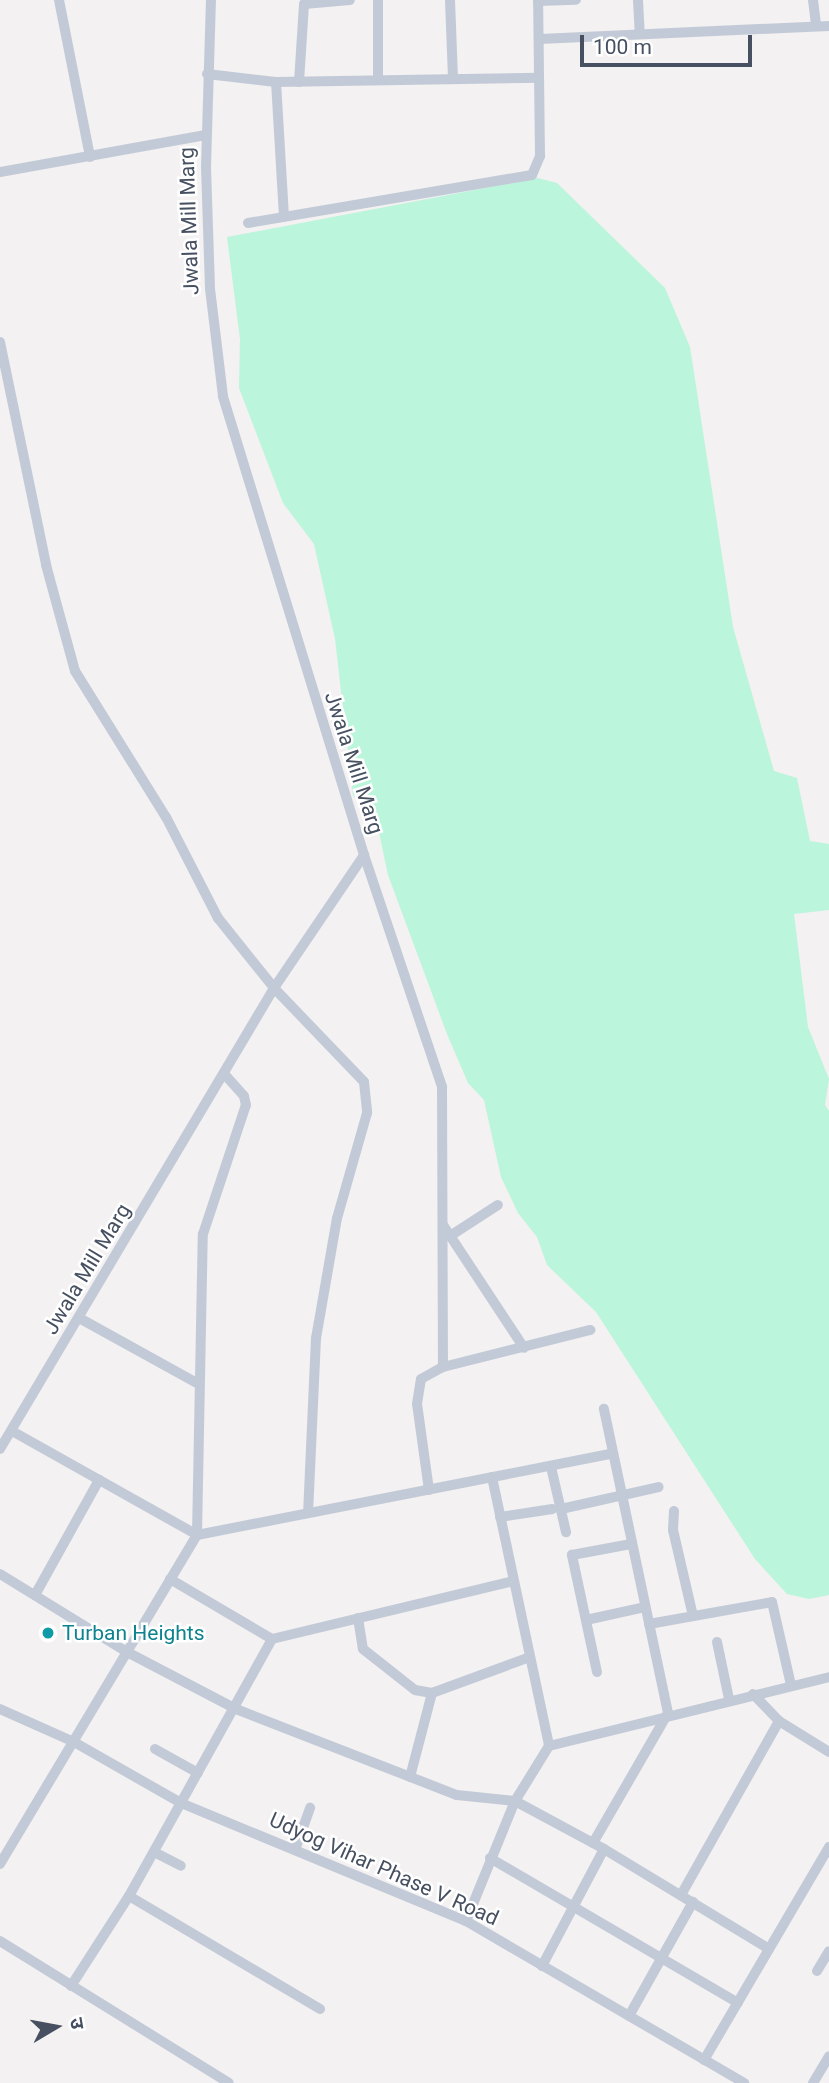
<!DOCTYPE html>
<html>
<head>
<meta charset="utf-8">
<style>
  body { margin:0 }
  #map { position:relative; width:829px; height:2083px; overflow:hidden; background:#f3f1f1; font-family:Roboto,"Noto Sans Devanagari",sans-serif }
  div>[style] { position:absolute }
  .green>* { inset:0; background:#bbf5db }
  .minor>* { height:10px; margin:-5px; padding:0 5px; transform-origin:5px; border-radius:5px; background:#c3cad7 }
  .dots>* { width:19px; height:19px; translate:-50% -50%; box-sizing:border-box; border:4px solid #fff; border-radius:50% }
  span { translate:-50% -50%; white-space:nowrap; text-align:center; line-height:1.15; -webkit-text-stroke:5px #fff; paint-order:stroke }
  .street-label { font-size:21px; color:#465061 }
  .culture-label { font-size:21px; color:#0d838f }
  .left { translate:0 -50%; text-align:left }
  .north { position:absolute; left:21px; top:1992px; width:70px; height:70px; -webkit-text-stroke:5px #fff; paint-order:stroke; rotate:80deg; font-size:19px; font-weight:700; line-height:28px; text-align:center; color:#465061 }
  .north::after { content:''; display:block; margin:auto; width:24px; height:32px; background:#465061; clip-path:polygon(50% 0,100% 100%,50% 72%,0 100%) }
  .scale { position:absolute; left:580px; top:35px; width:172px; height:32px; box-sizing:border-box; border:4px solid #465061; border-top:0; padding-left:9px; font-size:21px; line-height:24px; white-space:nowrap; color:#465061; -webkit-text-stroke:5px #fff; paint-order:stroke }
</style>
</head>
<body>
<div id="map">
  <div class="green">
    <div style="clip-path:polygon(538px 178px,557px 183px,665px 288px,690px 347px,733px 627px,774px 771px,797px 778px,810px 841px,829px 844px,829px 910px,794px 914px,808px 1027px,829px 1079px,825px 1105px,829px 1111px,829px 1595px,809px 1599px,787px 1594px,755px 1559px,596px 1312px,547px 1265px,537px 1237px,518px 1213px,501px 1177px,484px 1100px,468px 1083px,447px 1034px,388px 875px,377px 823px,353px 795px,335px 639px,314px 544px,283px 503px,239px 388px,240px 339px,227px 237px)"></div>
  </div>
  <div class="minor">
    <div style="left:59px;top:0;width:160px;rotate:78.8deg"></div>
    <div style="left:450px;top:0;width:78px;rotate:87.8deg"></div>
    <div style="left:638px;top:0;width:33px;rotate:87deg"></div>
    <div style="left:813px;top:0;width:26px;rotate:83deg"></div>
    <div style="left:538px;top:1px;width:38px;rotate:-2deg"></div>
    <div style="left:540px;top:39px;width:289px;rotate:-2.6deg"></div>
    <div style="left:207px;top:74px;width:69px;rotate:6.6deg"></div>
    <div style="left:276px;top:82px;width:263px;rotate:-0.9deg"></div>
    <div style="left:378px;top:79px;width:79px;rotate:-90deg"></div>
    <div style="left:276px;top:82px;width:135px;rotate:86.6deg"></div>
    <div style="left:299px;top:82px;width:78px;rotate:-86.3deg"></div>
    <div style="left:304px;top:4px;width:46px;rotate:-5deg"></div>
    <div style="left:0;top:172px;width:209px;rotate:-10.2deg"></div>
    <div style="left:248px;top:223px;width:288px;rotate:-9.6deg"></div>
    <div style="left:532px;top:175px;width:21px;rotate:-67deg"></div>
    <div style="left:540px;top:156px;width:156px;rotate:-90.7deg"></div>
    <div style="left:0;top:342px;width:228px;rotate:78.3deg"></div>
    <div style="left:46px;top:565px;width:110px;rotate:74.7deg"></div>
    <div style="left:75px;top:671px;width:172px;rotate:58.1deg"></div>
    <div style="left:166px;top:817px;width:114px;rotate:62.8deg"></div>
    <div style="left:218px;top:918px;width:90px;rotate:51.3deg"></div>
    <div style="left:274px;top:988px;width:130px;rotate:46.2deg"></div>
    <div style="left:364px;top:1082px;width:31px;rotate:84deg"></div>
    <div style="left:367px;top:1113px;width:109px;rotate:105.9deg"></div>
    <div style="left:337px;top:1218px;width:122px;rotate:99.9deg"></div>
    <div style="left:316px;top:1338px;width:175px;rotate:92.6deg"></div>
    <div style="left:364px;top:855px;width:245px;rotate:71.4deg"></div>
    <div style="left:442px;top:1087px;width:280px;rotate:89.8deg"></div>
    <div style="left:443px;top:1225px;width:147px;rotate:56.6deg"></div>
    <div style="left:450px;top:1236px;width:57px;rotate:-32.9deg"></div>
    <div style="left:81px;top:1319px;width:132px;rotate:28.9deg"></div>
    <div style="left:12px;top:1431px;width:212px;rotate:29.3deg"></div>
    <div style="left:197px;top:1535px;width:422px;rotate:-11.1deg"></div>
    <div style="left:0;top:1449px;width:536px;rotate:-59.27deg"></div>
    <div style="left:274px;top:988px;width:161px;rotate:-55.9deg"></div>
    <div style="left:364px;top:855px;width:480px;rotate:-107.1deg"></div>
    <div style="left:223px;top:396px;width:109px;rotate:-96.9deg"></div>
    <div style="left:210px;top:288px;width:121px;rotate:-91.9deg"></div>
    <div style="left:206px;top:167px;width:167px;rotate:-88.3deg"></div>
    <div style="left:551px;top:1467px;width:67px;rotate:77deg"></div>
    <div style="left:492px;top:1477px;width:275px;rotate:78deg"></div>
    <div style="left:429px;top:1490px;width:87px;rotate:-97.9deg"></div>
    <div style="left:417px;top:1404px;width:25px;rotate:-81deg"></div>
    <div style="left:421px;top:1379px;width:25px;rotate:-29deg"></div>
    <div style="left:443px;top:1367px;width:152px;rotate:-14.1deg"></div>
    <div style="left:561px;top:1509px;width:100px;rotate:-12.7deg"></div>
    <div style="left:674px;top:1511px;width:19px;rotate:93deg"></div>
    <div style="left:673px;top:1530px;width:88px;rotate:76.9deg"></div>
    <div style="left:500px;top:1517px;width:53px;rotate:-8.7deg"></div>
    <div style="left:0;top:1574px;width:149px;rotate:31.6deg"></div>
    <div style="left:127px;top:1652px;width:123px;rotate:27.6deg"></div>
    <div style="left:236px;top:1709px;width:237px;rotate:21.3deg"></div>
    <div style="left:457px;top:1795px;width:58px;rotate:5.9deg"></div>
    <div style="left:515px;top:1801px;width:101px;rotate:28.3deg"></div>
    <div style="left:604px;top:1849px;width:193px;rotate:31.2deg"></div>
    <div style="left:170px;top:1579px;width:118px;rotate:30.5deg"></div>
    <div style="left:35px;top:1595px;width:132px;rotate:-60.9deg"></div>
    <div style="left:358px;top:1618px;width:31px;rotate:81deg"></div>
    <div style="left:363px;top:1649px;width:66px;rotate:38.3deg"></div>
    <div style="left:415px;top:1690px;width:17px;rotate:10deg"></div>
    <div style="left:432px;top:1693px;width:104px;rotate:-20.2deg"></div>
    <div style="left:586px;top:1620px;width:60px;rotate:-12.4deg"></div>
    <div style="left:649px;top:1624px;width:125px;rotate:-10.1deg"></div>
    <div style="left:772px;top:1602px;width:85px;rotate:77.1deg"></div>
    <div style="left:717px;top:1642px;width:58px;rotate:78.1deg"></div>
    <div style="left:597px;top:1672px;width:120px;rotate:-102.1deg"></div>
    <div style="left:572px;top:1555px;width:60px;rotate:-10.6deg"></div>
    <div style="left:753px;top:1694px;width:37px;rotate:46deg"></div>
    <div style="left:779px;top:1721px;width:59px;rotate:31.8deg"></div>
    <div style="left:0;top:1709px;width:81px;rotate:24deg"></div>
    <div style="left:74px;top:1742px;width:123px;rotate:29.7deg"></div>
    <div style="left:181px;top:1803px;width:308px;rotate:22.5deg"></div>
    <div style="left:466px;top:1921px;width:322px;rotate:30.2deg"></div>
    <div style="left:155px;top:1749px;width:49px;rotate:29.2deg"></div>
    <div style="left:410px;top:1777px;width:87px;rotate:-75.3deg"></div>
    <div style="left:593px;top:1843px;width:150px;rotate:-60deg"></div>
    <div style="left:668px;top:1713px;width:311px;rotate:-101.9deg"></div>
    <div style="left:295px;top:1850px;width:45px;rotate:-70.3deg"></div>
    <div style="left:154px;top:1852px;width:30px;rotate:27deg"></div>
    <div style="left:490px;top:1858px;width:287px;rotate:30.3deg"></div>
    <div style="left:0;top:1864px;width:383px;rotate:-59.1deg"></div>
    <div style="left:197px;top:1535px;width:301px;rotate:-88.9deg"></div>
    <div style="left:203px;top:1234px;width:136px;rotate:-71.6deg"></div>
    <div style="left:246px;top:1105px;width:9px;rotate:-103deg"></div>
    <div style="left:244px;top:1096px;width:30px;rotate:-132deg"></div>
    <div style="left:681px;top:1895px;width:200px;rotate:-60.6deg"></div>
    <div style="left:129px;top:1896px;width:222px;rotate:30.6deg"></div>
    <div style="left:466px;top:1921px;width:130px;rotate:-67.8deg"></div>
    <div style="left:515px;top:1801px;width:65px;rotate:-58.3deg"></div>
    <div style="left:549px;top:1746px;width:288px;rotate:-13.8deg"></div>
    <div style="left:0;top:1941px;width:269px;rotate:31.8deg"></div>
    <div style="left:542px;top:1966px;width:132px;rotate:-62.1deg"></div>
    <div style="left:817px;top:1971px;width:23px;rotate:-59deg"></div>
    <div style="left:71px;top:1986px;width:107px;rotate:-57.2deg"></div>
    <div style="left:129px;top:1896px;width:294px;rotate:-60.9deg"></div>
    <div style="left:272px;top:1639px;width:248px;rotate:-13.5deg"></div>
    <div style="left:629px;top:2016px;width:131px;rotate:-60.7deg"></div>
    <div style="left:704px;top:2060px;width:247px;rotate:-59.6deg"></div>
    <div style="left:813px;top:2083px;width:31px;rotate:-59deg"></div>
  </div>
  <div class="dots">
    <div style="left:48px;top:1633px;background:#0f9aa8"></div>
  </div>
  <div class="street-label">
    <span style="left:189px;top:221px;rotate:-92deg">Jwala Mill Marg</span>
    <span style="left:354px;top:763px;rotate:72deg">Jwala Mill Marg</span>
    <span style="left:87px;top:1269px;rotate:-59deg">Jwala Mill Marg</span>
    <span style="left:384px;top:1869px;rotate:24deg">Udyog Vihar Phase V Road</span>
  </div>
  <div class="culture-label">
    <span class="left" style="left:62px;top:1633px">Turban Heights</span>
  </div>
  <div class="north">उ</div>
  <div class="scale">100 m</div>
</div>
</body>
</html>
